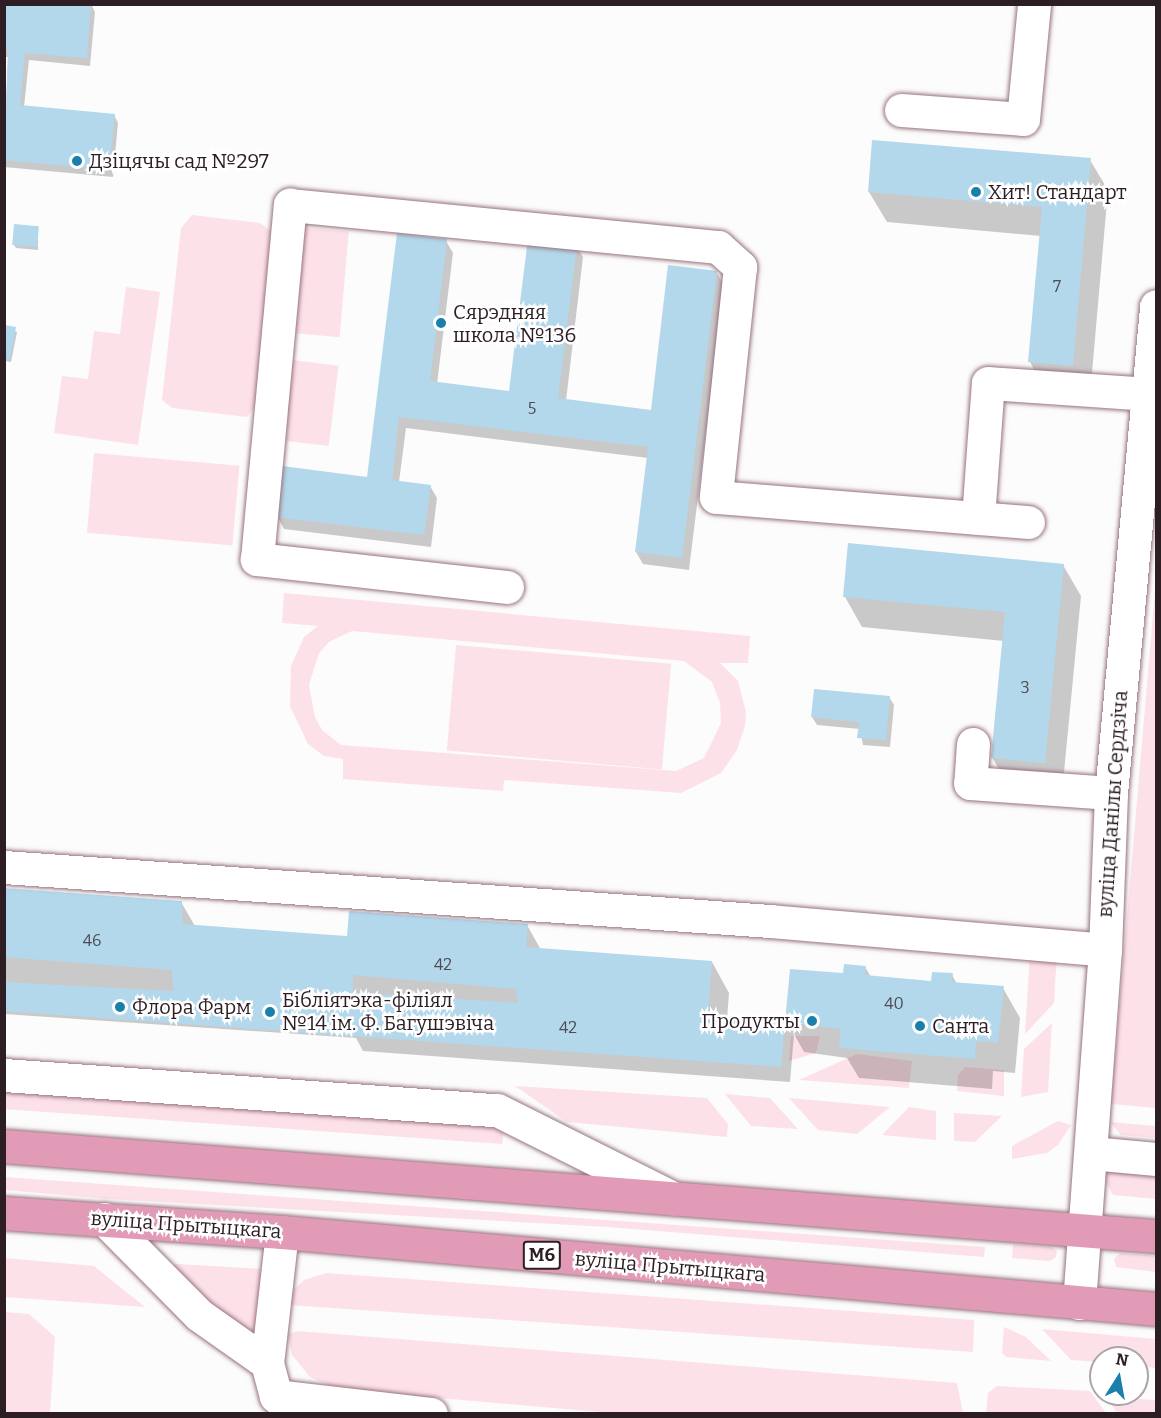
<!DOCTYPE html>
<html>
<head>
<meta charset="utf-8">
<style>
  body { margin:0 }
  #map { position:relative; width:1161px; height:1418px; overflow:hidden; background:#fcfcfc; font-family:Bitter,serif }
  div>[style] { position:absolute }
  .green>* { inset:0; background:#fde1e9; transform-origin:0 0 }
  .shadow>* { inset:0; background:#0003 }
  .building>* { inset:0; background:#b3d8ec; transform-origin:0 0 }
  .roads { filter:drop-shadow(0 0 2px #97737e) drop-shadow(0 0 2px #97737e) }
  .minor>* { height:33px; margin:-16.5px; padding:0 16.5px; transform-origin:16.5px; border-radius:16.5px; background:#fff }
  .major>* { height:33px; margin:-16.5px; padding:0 16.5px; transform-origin:16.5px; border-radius:16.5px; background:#e29bb6 }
  .dots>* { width:16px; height:16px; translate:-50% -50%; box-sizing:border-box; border:3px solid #fff; border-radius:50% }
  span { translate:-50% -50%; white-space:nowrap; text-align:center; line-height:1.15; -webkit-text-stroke:5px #fff; paint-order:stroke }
  .number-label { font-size:16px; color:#4e4c54 }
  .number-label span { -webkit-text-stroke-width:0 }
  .shield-label span { padding:2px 4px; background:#fff; border:2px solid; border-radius:4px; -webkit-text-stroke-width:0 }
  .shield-label { font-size:18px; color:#2c1e22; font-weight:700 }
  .poi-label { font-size:20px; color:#2c1e22 }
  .left { translate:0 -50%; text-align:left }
  .right { translate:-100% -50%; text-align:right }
  .street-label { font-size:20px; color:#2c1e22 }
  .frame { position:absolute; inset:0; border:6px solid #2c1e22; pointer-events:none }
  .north { position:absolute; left:1089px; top:1346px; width:60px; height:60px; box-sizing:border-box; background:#fff; border:2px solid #aba5a7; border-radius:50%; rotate:11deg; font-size:16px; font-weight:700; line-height:24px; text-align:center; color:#2c1e22 }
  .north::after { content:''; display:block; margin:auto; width:21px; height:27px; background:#1880aa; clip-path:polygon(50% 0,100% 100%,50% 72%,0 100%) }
</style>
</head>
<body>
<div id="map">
  <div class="green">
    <div style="clip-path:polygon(192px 215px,260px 223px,274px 233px,255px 406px,247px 417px,172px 408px,162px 400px,181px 228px)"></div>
    <div style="left:296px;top:227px;width:53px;height:106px;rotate:5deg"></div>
    <div style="clip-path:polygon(126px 287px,160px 292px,138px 445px,54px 433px,62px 376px,88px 379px,94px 331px,120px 334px)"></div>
    <div style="left:284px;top:359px;width:55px;height:81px;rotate:7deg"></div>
    <div style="left:94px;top:453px;width:146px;height:80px;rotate:5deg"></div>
    <div style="clip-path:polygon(1156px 579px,1156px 1108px,1111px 1104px)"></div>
    <div style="clip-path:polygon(evenodd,284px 593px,750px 636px,748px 663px,720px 663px,738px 681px,746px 712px,745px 726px,737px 750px,721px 773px,681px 793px,504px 780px,503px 791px,343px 779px,343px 759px,324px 756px,308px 744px,290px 706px,291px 666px,304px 637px,318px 626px,282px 623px,284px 593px,352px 631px,684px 661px,712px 682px,720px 703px,721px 723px,704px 758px,676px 771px,341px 745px,322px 730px,315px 717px,309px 685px,319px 653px,329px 642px,352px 631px)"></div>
    <div style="left:456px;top:645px;width:216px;height:106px;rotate:5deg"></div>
    <div style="clip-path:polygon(1030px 953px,1057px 953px,1054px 1003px,1025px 1034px)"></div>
    <div style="clip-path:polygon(1052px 1023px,1048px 1092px,1021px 1097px,1024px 1049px)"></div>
    <div style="clip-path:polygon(791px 1036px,820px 1036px,816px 1053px,789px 1061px)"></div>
    <div style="clip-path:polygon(857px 1054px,912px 1061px,909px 1088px,799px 1080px)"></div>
    <div style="clip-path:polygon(965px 1067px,1004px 1070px,1004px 1096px,957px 1091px,958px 1075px)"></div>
    <div style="clip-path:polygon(515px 1086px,707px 1098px,728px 1124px,727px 1137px,567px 1122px)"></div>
    <div style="left:4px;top:1089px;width:501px;height:20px;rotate:4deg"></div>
    <div style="clip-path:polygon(725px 1094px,770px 1098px,798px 1129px,751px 1126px)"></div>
    <div style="clip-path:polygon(789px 1098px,890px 1107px,857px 1134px,818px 1130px)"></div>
    <div style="clip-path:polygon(909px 1107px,936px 1111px,936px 1140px,882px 1135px)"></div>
    <div style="clip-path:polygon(954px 1113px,1002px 1116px,975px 1142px,954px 1141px)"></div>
    <div style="clip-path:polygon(1058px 1121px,1071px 1125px,1058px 1145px,1047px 1153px,1012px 1159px,1012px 1146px)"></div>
    <div style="clip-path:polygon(1110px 1122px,1156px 1126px,1156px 1138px,1121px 1135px)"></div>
    <div style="clip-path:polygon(1156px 1166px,1156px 1199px,1113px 1195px,1105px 1181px,1105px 1168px)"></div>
    <div style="clip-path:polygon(5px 1177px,985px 1247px,984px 1257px,608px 1227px,108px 1199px,5px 1190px)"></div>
    <div style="clip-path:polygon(1013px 1244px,1052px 1247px,1057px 1251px,1056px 1257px,1050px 1261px,1012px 1258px)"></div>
    <div style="clip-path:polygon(1120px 1253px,1156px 1256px,1156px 1272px,1116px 1267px,1114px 1259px)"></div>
    <div style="clip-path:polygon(5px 1258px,94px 1266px,145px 1307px,5px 1297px)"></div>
    <div style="clip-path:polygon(176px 1264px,263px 1269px,255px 1332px,237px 1335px,168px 1269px)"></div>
    <div style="clip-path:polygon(326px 1273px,974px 1320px,973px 1352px,289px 1305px,291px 1292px,304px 1280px)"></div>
    <div style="clip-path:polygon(5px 1312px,29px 1314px,55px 1337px,50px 1413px,5px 1413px)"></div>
    <div style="clip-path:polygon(1004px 1327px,1026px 1337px,1051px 1361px,1006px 1357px,1002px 1353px)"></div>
    <div style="clip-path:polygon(1042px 1329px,1156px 1339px,1156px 1368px,1137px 1366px,1137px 1358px,1101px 1358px,1101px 1362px,1071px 1360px)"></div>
    <div style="clip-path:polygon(297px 1331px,957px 1383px,963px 1413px,622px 1414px,338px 1389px,310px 1377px,292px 1355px,288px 1334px)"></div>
    <div style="clip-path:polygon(997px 1386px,1090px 1391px,1106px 1413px,986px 1413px,988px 1393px)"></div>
    <div style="clip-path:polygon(1106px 1397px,1156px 1400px,1156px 1413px,1117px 1413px)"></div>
  </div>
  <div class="shadow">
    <div style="clip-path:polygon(4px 4px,91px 4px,95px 12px,90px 66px,29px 60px,24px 107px,114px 115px,118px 123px,113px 177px,4px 167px,8px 57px,4px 57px)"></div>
    <div style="clip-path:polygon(1090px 160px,1108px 190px,1090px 396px,1047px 393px,1030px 362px,1041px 236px,887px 222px,869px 192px)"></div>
    <div style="clip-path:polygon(38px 227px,38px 250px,16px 248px,14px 245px)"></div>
    <div style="clip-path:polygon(446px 241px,453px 253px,437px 384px,510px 392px,576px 245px,583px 257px,566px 401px,652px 411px,717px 273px,724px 285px,689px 570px,643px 564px,636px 552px,648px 458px,406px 428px,399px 482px,430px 486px,437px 498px,431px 547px,284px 529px,277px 516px,369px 478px)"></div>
    <div style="clip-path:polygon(4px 327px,17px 332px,11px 362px,4px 361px)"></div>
    <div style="clip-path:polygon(1063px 565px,1081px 596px,1062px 793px,1010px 788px,992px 757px,1004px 641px,862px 627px,845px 597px)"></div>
    <div style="clip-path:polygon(889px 697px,894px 705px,890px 747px,863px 745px,860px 729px,817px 725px,812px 717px)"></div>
    <div style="clip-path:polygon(4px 898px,181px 902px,195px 926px,349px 937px,527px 925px,541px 950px,712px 962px,729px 993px,727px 1020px,786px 1024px,792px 970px,845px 975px,865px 967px,871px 977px,933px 983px,952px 975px,957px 984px,1003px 988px,1020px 1018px,1015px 1073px,993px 1071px,992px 1089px,859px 1078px,847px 1058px,804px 1052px,794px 1034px,790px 1082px,363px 1051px,356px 1038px,4px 1014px)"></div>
  </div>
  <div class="building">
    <div style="clip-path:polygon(4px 4px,91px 4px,87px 58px,25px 53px,20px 105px,115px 114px,109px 170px,4px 160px,8px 50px,4px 49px)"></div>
    <div style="clip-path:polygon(872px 140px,1091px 158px,1073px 366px,1028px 362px,1042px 207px,868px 192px)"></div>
    <div style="left:14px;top:224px;width:25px;height:21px;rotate:5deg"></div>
    <div style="clip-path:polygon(397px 233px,447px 239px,430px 381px,509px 391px,528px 238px,577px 244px,558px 398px,651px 410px,668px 265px,717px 271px,682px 558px,635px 552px,648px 447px,399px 417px,392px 480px,431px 485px,424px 535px,275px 517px,282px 466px,367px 477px)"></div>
    <div style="clip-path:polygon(4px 325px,16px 327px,10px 360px,4px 359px)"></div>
    <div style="clip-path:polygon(848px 543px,1064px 564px,1045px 763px,991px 758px,1005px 612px,843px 597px)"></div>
    <div style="clip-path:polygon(814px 689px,890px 696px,886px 740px,857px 738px,859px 722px,811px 717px)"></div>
    <div style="clip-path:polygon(evenodd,4px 888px,182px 901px,183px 924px,304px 933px,347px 936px,349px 911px,528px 924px,526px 947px,712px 961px,708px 1016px,785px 1022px,781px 1067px,4px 1011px,4px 982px,173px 991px,172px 970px,4px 957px,4px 888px,353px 975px,516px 989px,518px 1003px,353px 992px,353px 975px)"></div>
    <div style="clip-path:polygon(844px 964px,866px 966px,865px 975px,931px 981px,932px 972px,953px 973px,952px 982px,1004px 986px,998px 1043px,976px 1041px,975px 1059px,839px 1048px,841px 1029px,785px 1022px,790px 969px,843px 973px)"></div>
  </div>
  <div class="roads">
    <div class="minor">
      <div style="left:901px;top:110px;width:122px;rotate:4.2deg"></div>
      <div style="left:1023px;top:119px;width:116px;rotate:-84.5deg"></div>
      <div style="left:978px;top:518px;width:135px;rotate:-85.8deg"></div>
      <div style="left:988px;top:383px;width:160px;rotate:3.9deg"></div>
      <div style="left:507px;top:587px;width:252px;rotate:-173.6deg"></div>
      <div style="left:257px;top:559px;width:356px;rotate:-84.7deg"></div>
      <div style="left:290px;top:205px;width:430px;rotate:5.6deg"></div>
      <div style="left:718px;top:247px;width:30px;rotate:42deg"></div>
      <div style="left:740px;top:267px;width:231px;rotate:96deg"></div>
      <div style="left:716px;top:497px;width:313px;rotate:4.6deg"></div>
      <div style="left:973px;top:744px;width:39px;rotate:94deg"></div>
      <div style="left:970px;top:783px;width:141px;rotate:4.1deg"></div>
      <div style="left:4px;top:867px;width:768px;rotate:4.03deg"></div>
      <div style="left:770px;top:921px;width:336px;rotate:4.9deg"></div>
      <div style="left:4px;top:1075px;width:494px;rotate:4.1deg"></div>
      <div style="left:497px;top:1110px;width:197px;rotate:26.6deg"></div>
      <div style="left:1091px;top:1153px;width:65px;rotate:5.3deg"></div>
      <div style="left:104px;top:1219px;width:135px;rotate:45.3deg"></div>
      <div style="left:199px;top:1315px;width:83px;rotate:35.2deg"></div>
      <div style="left:282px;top:1232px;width:132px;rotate:96.5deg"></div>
      <div style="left:267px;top:1363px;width:34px;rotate:75deg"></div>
      <div style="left:276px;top:1396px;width:28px;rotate:41deg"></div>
      <div style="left:1079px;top:1303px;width:354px;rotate:-85.8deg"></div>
      <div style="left:1105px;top:950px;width:157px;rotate:-87.8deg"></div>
      <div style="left:1111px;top:793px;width:489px;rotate:-84.7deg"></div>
      <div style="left:276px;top:1396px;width:156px;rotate:6.6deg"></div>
    </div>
    <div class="major">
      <div style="left:4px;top:1146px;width:1156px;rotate:4.47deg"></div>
      <div style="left:4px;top:1213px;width:279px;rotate:3.9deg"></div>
      <div style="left:282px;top:1232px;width:877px;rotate:5.03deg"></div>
    </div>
  </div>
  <div class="dots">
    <div style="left:77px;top:161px;background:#1880aa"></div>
    <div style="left:976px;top:192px;background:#1880aa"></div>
    <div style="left:441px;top:323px;background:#1880aa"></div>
    <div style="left:120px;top:1007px;background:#1880aa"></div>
    <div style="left:270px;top:1012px;background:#1880aa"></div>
    <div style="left:812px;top:1021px;background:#1880aa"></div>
    <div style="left:920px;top:1026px;background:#1880aa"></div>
  </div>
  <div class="number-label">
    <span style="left:1057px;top:287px">7</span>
    <span style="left:532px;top:409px">5</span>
    <span style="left:1025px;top:688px">3</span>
    <span style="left:92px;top:941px">46</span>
    <span style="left:443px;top:965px">42</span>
    <span style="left:894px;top:1004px">40</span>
    <span style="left:568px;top:1028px">42</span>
  </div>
  <div class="shield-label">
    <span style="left:542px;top:1255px">М6</span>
  </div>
  <div class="poi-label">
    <span class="left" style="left:89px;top:161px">Дзіцячы сад №297</span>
    <span class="left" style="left:988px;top:192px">Хит! Стандарт</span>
    <span class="left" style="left:453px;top:324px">Сярэдняя<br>школа №136</span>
    <span class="left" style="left:282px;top:1012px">Бібліятэка-філіял<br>№14 ім. Ф. Багушэвіча</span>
    <span class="left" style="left:132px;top:1007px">Флора Фарм</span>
    <span class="right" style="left:800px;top:1021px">Продукты</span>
    <span class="left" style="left:932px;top:1026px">Санта</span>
  </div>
  <div class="street-label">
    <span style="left:1113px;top:804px;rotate:-86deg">вуліца Данілы Сердзіча</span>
    <span style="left:186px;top:1225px;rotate:4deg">вуліца Прытыцкага</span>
    <span style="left:670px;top:1267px;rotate:5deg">вуліца Прытыцкага</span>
  </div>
  <div class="frame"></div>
  <div class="north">N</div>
</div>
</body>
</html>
